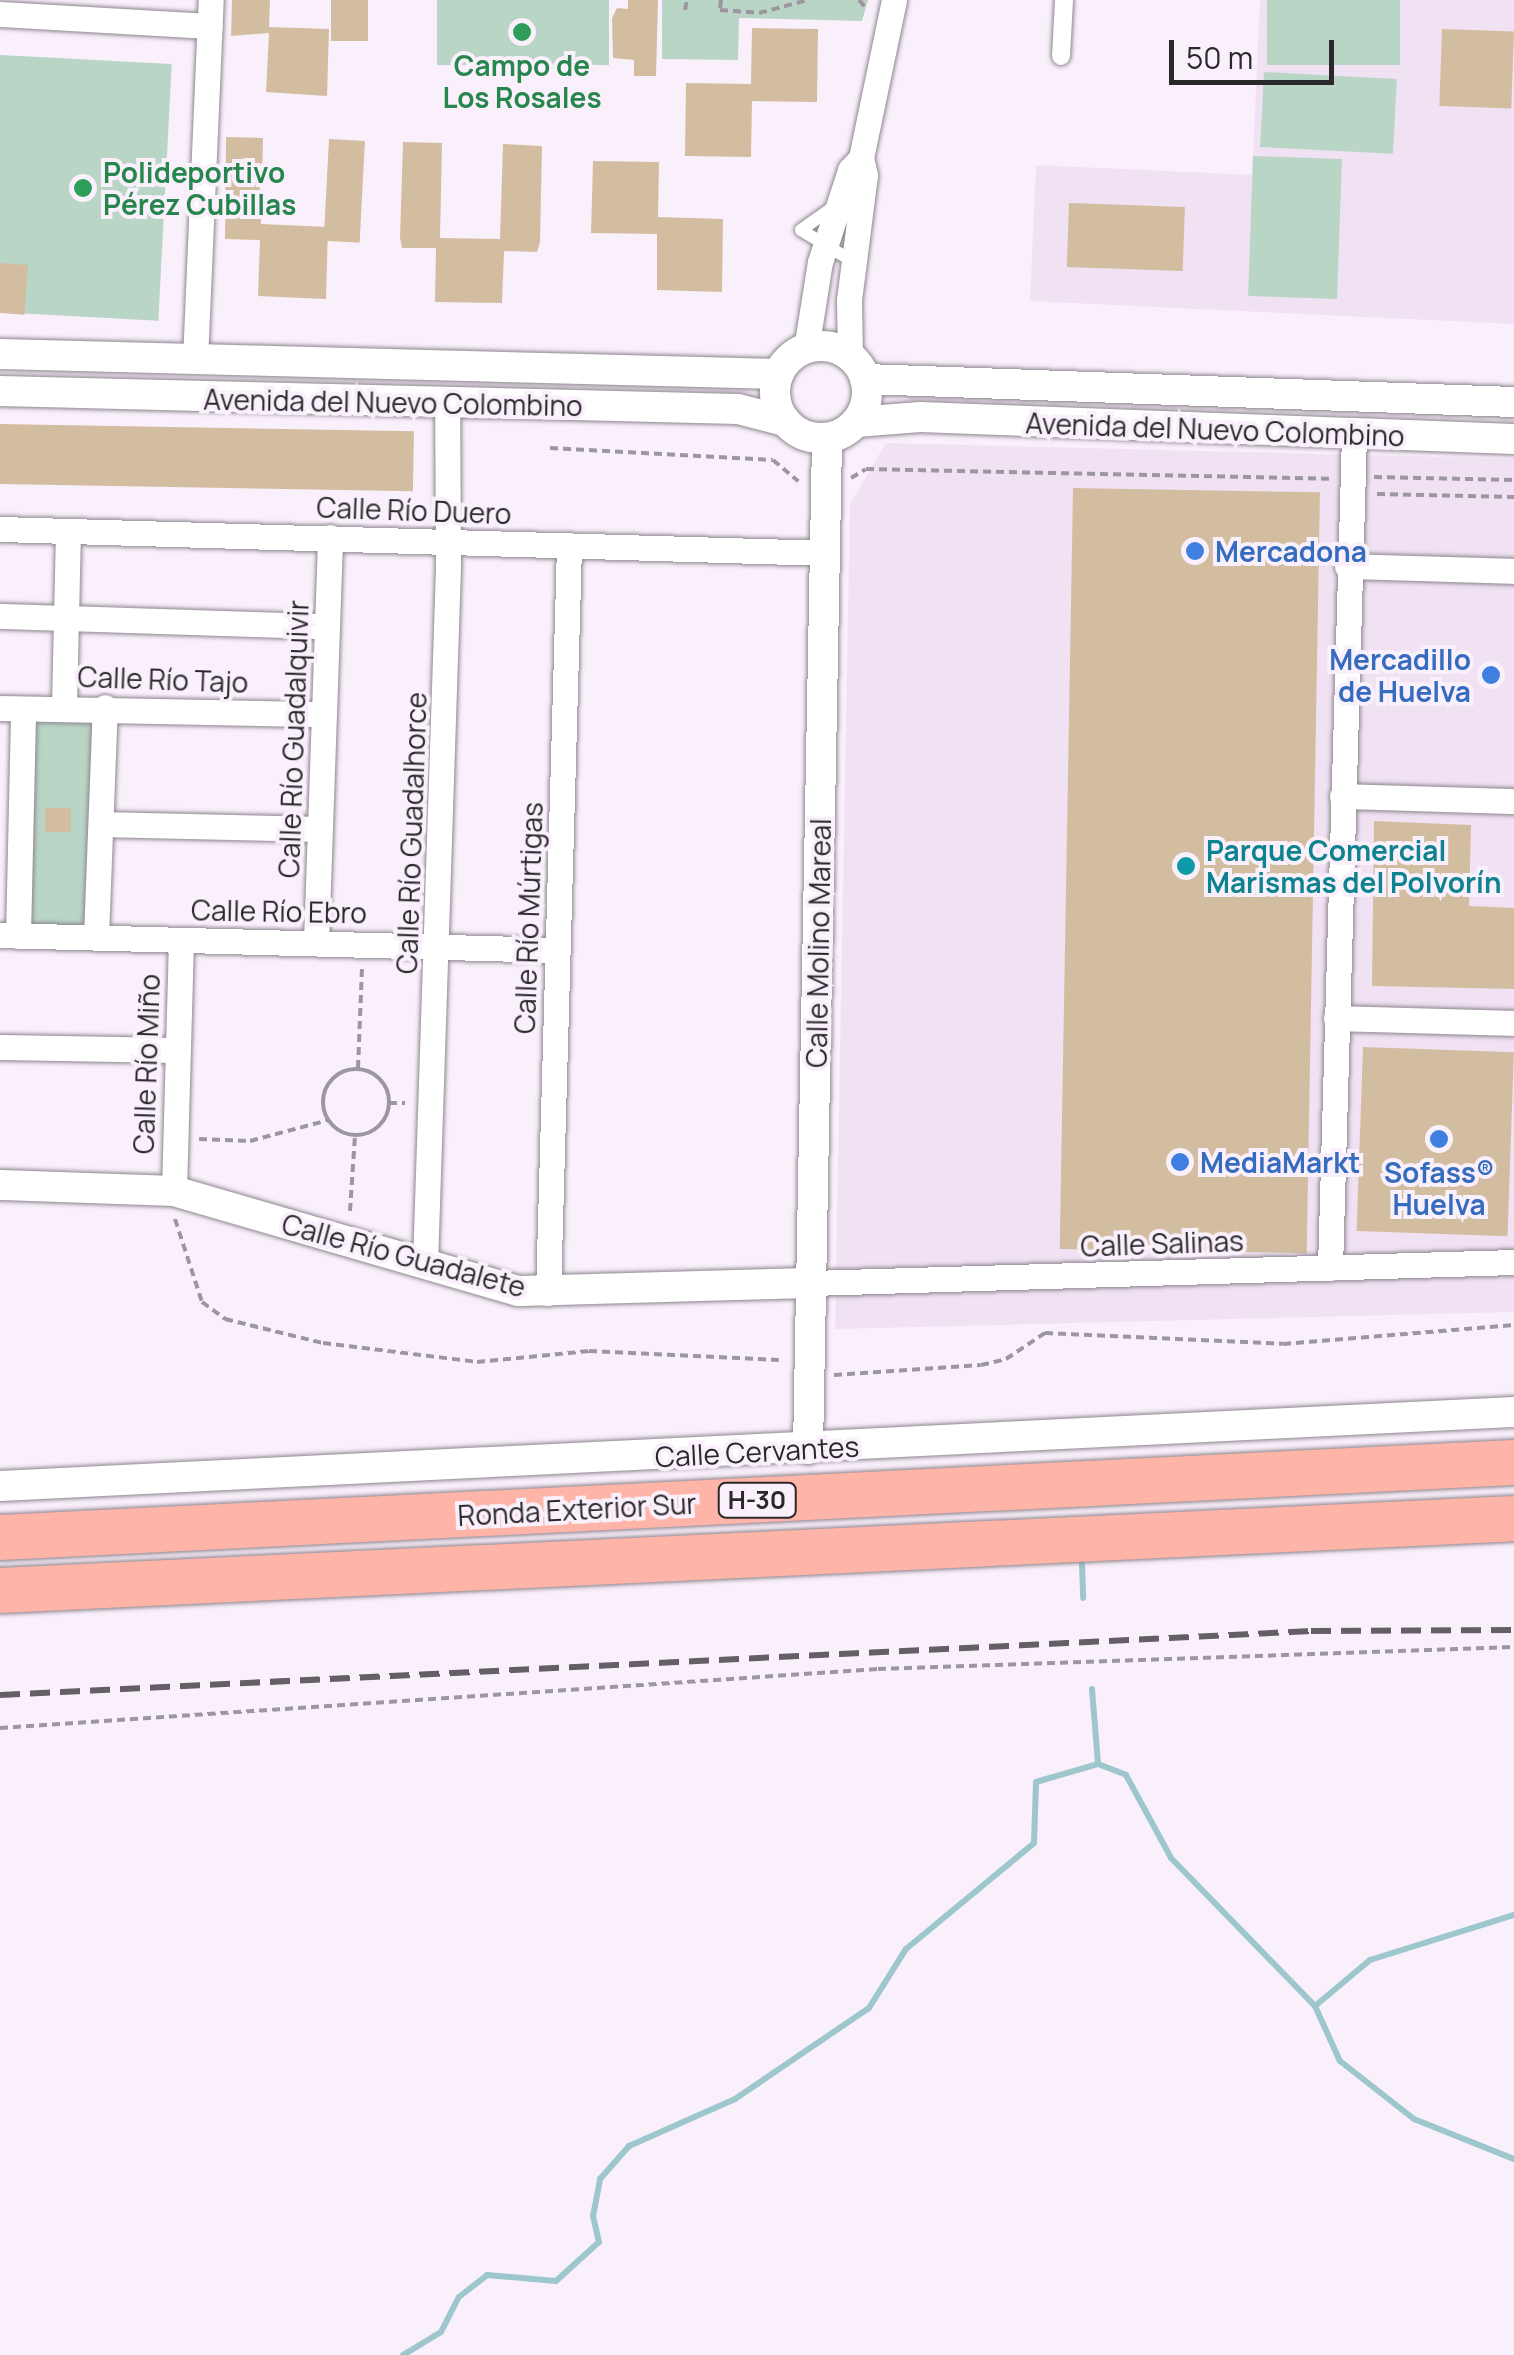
<!DOCTYPE html>
<html>
<head>
<meta charset="utf-8">
<style>
  body { margin:0 }
  #map { position:relative; width:1514px; height:2355px; overflow:hidden; background:#f9f0fb; font-family:Manrope,sans-serif }
  div>[style] { position:absolute }
  .built>* { inset:0; background:#f0e2f3 }
  .green>* { inset:0; background:#b9d5c5; transform-origin:0 0 }
  .stream>* { height:6px; margin:-3px; padding:0 3px; transform-origin:3px; border-radius:3px; background:#9dc7cc }
  .building>* { inset:0; background:#d3bda1; transform-origin:0 0 }
  .path>* { height:4px; margin-top:-2px; transform-origin:0; background:repeating-linear-gradient(90deg,#9c969e 0 8px,transparent 0 13px) }
  .path>.ring { margin:-2px; padding:0; box-sizing:content-box; background:none; border:4px solid #9c969e; border-radius:50% }
  .roads { filter:drop-shadow(0 0 2px #8e868f) drop-shadow(0 0 2px #8e868f) }
  .service>* { height:12px; margin:-6px; padding:0 6px; transform-origin:6px; border-radius:6px; background:#fff }
  .pedestrian>* { height:18px; margin:-9px; padding:0 9px; transform-origin:9px; border-radius:9px; background:#fff }
  .minor>* { height:25px; margin:-12.5px; padding:0 12.5px; transform-origin:12.5px; border-radius:12.5px; background:#fff }
  .tertiary>* { height:30px; margin:-15px; padding:0 15px; transform-origin:15px; border-radius:15px; background:#fff }
  .tertiary>.ring { margin:-15px; padding:0; box-sizing:content-box; background:none; border:30px solid #fff; border-radius:50% }
  .motorway>* { height:45px; margin:-22.5px; padding:0 22.5px; transform-origin:22.5px; border-radius:22.5px; background:#feb4a6 }
  .rail>* { height:6px; margin-top:-3px; transform-origin:0; background:repeating-linear-gradient(90deg,#635f65 0 20px,transparent 0 30px) }
  .dots>* { width:28px; height:28px; translate:-50% -50%; box-sizing:border-box; border:5px solid #f9f0fb; border-radius:50% }
  span { translate:-50% -50%; white-space:nowrap; text-align:center; line-height:1.15; -webkit-text-stroke:8px #f9f0fb; paint-order:stroke }
  .shield-label span { padding:2px 8px; background:#f9f0fb; border:2px solid; border-radius:8px; -webkit-text-stroke-width:0 }
  .shield-label { font-size:25px; color:#2b282c; font-weight:700 }
  .leisure-label { font-size:28px; color:#27864d; font-weight:700 }
  .left { translate:0 -50%; text-align:left }
  .street-label { font-size:28px; color:#2b282c }
  .shop-label { font-size:28px; color:#366cbe; font-weight:700 }
  .right { translate:-100% -50%; text-align:right }
  .culture-label { font-size:28px; color:#0d838f; font-weight:700 }
  .scale { position:absolute; left:1169px; top:40px; width:165px; height:45px; box-sizing:border-box; border:5px solid #2b282c; border-top:0; padding-left:12px; font-size:30px; line-height:35px; white-space:nowrap; color:#2b282c; -webkit-text-stroke:8px #f9f0fb; paint-order:stroke }
</style>
</head>
<body>
<div id="map">
  <div class="built">
    <div style="clip-path:polygon(1260px 0,1514px 0,1514px 324px,1030px 301px,1036px 165px,1252px 175px)"></div>
    <div style="clip-path:polygon(886px 443px,1514px 459px,1514px 1312px,835px 1329px,850px 504px)"></div>
  </div>
  <div class="green">
    <div style="left:437px;top:0;width:172px;height:65px"></div>
    <div style="clip-path:polygon(662px 0,868px 0,862px 21px,739px 18px,738px 60px,662px 59px)"></div>
    <div style="left:1267px;top:0;width:133px;height:65px"></div>
    <div style="left:0;top:55px;width:172px;height:257px;rotate:3deg"></div>
    <div style="left:1264px;top:72px;width:133px;height:75px;rotate:3deg"></div>
    <div style="left:1253px;top:156px;width:89px;height:140px;rotate:2deg"></div>
    <div style="left:33px;top:720px;width:60px;height:209px;rotate:2deg"></div>
  </div>
  <div class="stream">
    <div style="left:1082px;top:1564px;width:34px;rotate:88deg"></div>
    <div style="left:1092px;top:1689px;width:75px;rotate:85.4deg"></div>
    <div style="left:1315px;top:2006px;width:72px;rotate:-39.9deg"></div>
    <div style="left:1370px;top:1960px;width:151px;rotate:-17.4deg"></div>
    <div style="left:403px;top:2355px;width:44px;rotate:-31.2deg"></div>
    <div style="left:441px;top:2332px;width:39px;rotate:-63deg"></div>
    <div style="left:459px;top:2297px;width:36px;rotate:-38deg"></div>
    <div style="left:487px;top:2275px;width:69px;rotate:5deg"></div>
    <div style="left:556px;top:2281px;width:58px;rotate:-42.2deg"></div>
    <div style="left:599px;top:2242px;width:27px;rotate:-103deg"></div>
    <div style="left:593px;top:2216px;width:38px;rotate:-79deg"></div>
    <div style="left:600px;top:2179px;width:44px;rotate:-48.7deg"></div>
    <div style="left:629px;top:2146px;width:116px;rotate:-23.9deg"></div>
    <div style="left:735px;top:2099px;width:162px;rotate:-34.2deg"></div>
    <div style="left:869px;top:2008px;width:70px;rotate:-57.9deg"></div>
    <div style="left:906px;top:1949px;width:166px;rotate:-39.6deg"></div>
    <div style="left:1034px;top:1843px;width:61px;rotate:-88.1deg"></div>
    <div style="left:1036px;top:1782px;width:65px;rotate:-16.2deg"></div>
    <div style="left:1098px;top:1764px;width:30px;rotate:21deg"></div>
    <div style="left:1126px;top:1775px;width:94px;rotate:61.5deg"></div>
    <div style="left:1171px;top:1858px;width:206px;rotate:45.8deg"></div>
    <div style="left:1315px;top:2006px;width:60px;rotate:65.6deg"></div>
    <div style="left:1340px;top:2061px;width:94px;rotate:38.1deg"></div>
    <div style="left:1414px;top:2119px;width:108px;rotate:21.8deg"></div>
  </div>
  <div class="building">
    <div style="clip-path:polygon(232px 0,270px 0,269px 27px,329px 29px,327px 96px,266px 92px,269px 33px,231px 36px)"></div>
    <div style="left:331px;top:0;width:37px;height:41px"></div>
    <div style="clip-path:polygon(628px 0,658px 0,656px 76px,634px 76px,634px 60px,613px 58px,612px 18px,617px 8px,628px 9px)"></div>
    <div style="clip-path:polygon(752px 28px,818px 29px,817px 102px,752px 101px,751px 157px,685px 156px,686px 83px,751px 84px)"></div>
    <div style="left:1442px;top:29px;width:72px;height:77px;rotate:2deg"></div>
    <div style="clip-path:polygon(226px 137px,263px 138px,261px 224px,328px 227px,326px 299px,258px 296px,260px 240px,225px 239px)"></div>
    <div style="left:329px;top:139px;width:36px;height:102px;rotate:3deg"></div>
    <div style="clip-path:polygon(403px 142px,442px 143px,440px 238px,500px 239px,503px 144px,542px 146px,540px 242px,537px 252px,504px 251px,502px 303px,435px 302px,436px 248px,402px 248px,400px 238px)"></div>
    <div style="clip-path:polygon(593px 161px,659px 162px,658px 217px,723px 219px,722px 292px,657px 290px,657px 234px,591px 233px)"></div>
    <div style="left:1069px;top:203px;width:116px;height:64px;rotate:2deg"></div>
    <div style="left:0;top:263px;width:28px;height:50px;rotate:4deg"></div>
    <div style="left:0;top:424px;width:414px;height:60px;rotate:1deg"></div>
    <div style="left:1073px;top:488px;width:247px;height:761px;rotate:1deg"></div>
    <div style="left:45px;top:808px;width:26px;height:24px"></div>
    <div style="clip-path:polygon(1374px 821px,1471px 825px,1469px 906px,1514px 908px,1514px 989px,1372px 986px)"></div>
    <div style="left:1363px;top:1047px;width:151px;height:184px;rotate:2deg"></div>
  </div>
  <div class="path">
    <div style="left:721px;top:0;width:10px;rotate:96deg"></div>
    <div style="left:720px;top:10px;width:39px;rotate:4deg"></div>
    <div style="left:759px;top:13px;width:51px;rotate:-14.9deg"></div>
    <div style="left:859px;top:0;width:11px;rotate:49deg"></div>
    <div style="left:685px;top:10px;width:10px;rotate:-79deg"></div>
    <div style="left:550px;top:448px;width:223px;rotate:3.1deg"></div>
    <div style="left:773px;top:460px;width:33px;rotate:40deg"></div>
    <div style="left:1374px;top:477px;width:140px;rotate:1.2deg"></div>
    <div style="left:851px;top:478px;width:17px;rotate:-31deg"></div>
    <div style="left:866px;top:469px;width:463px;rotate:1.2deg"></div>
    <div style="left:1377px;top:494px;width:137px;rotate:1.3deg"></div>
    <div style="left:358px;top:1068px;width:101px;rotate:-87.7deg"></div>
    <div class="ring" style="left:323px;top:1069px;width:62px;height:62px"></div>
    <div style="left:389px;top:1103px;width:16px"></div>
    <div style="left:199px;top:1139px;width:51px;rotate:2.2deg"></div>
    <div style="left:250px;top:1141px;width:82px;rotate:-14.9deg"></div>
    <div style="left:350px;top:1211px;width:76px;rotate:-86.2deg"></div>
    <div style="left:175px;top:1219px;width:87px;rotate:72deg"></div>
    <div style="left:202px;top:1302px;width:29px;rotate:36deg"></div>
    <div style="left:225px;top:1319px;width:101px;rotate:13.8deg"></div>
    <div style="left:323px;top:1343px;width:155px;rotate:7deg"></div>
    <div style="left:477px;top:1362px;width:113px;rotate:-5.6deg"></div>
    <div style="left:589px;top:1351px;width:190px;rotate:2.7deg"></div>
    <div style="left:834px;top:1375px;width:147px;rotate:-3.9deg"></div>
    <div style="left:981px;top:1365px;width:26px;rotate:-13deg"></div>
    <div style="left:1006px;top:1359px;width:47px;rotate:-33.7deg"></div>
    <div style="left:1045px;top:1333px;width:238px;rotate:2.6deg"></div>
    <div style="left:1283px;top:1344px;width:232px;rotate:-4.7deg"></div>
    <div style="left:0;top:1728px;width:880px;rotate:-3.84deg"></div>
    <div style="left:878px;top:1669px;width:636px;rotate:-1.98deg"></div>
  </div>
  <div class="roads">
    <div class="service">
      <div style="left:801px;top:230px;width:62px;rotate:31.1deg"></div>
      <div style="left:801px;top:230px;width:43px;rotate:-35.5deg"></div>
    </div>
    <div class="pedestrian">
      <div style="left:1061px;top:56px;width:56px;rotate:-86.9deg"></div>
    </div>
    <div class="minor">
      <div style="left:0;top:14px;width:210px;rotate:3.3deg"></div>
      <div style="left:806px;top:349px;width:88px;rotate:-80.9deg"></div>
      <div style="left:820px;top:262px;width:97px;rotate:-71.9deg"></div>
      <div style="left:850px;top:170px;width:16px;rotate:-47deg"></div>
      <div style="left:861px;top:158px;width:161px;rotate:-78.2deg"></div>
      <div style="left:850px;top:357px;width:57px;rotate:-91deg"></div>
      <div style="left:849px;top:300px;width:126px;rotate:-82.7deg"></div>
      <div style="left:865px;top:175px;width:17px;rotate:-103deg"></div>
      <div style="left:195px;top:360px;width:360px;rotate:-87.5deg"></div>
      <div style="left:0;top:529px;width:826px;rotate:1.66deg"></div>
      <div style="left:1347px;top:566px;width:167px;rotate:1.7deg"></div>
      <div style="left:0;top:616px;width:327px;rotate:1.8deg"></div>
      <div style="left:64px;top:706px;width:175px;rotate:-88.7deg"></div>
      <div style="left:0;top:708px;width:324px;rotate:1.1deg"></div>
      <div style="left:1342px;top:796px;width:172px;rotate:1.7deg"></div>
      <div style="left:101px;top:824px;width:218px;rotate:1.3deg"></div>
      <div style="left:0;top:935px;width:558px;rotate:1.54deg"></div>
      <div style="left:18px;top:936px;width:227px;rotate:-88.7deg"></div>
      <div style="left:96px;top:937px;width:230px;rotate:-87.8deg"></div>
      <div style="left:316px;top:942px;width:405px;rotate:-88deg"></div>
      <div style="left:1336px;top:1018px;width:178px;rotate:1.6deg"></div>
      <div style="left:0;top:1047px;width:177px;rotate:1deg"></div>
      <div style="left:174px;top:1191px;width:251px;rotate:-88.4deg"></div>
      <div style="left:425px;top:1264px;width:696px;rotate:-88.11deg"></div>
      <div style="left:448px;top:568px;width:164px;rotate:-90.3deg"></div>
      <div style="left:1330px;top:1268px;width:833px;rotate:-88.35deg"></div>
      <div style="left:811px;top:1283px;width:703px;rotate:-1.71deg"></div>
      <div style="left:548px;top:1293px;width:748px;rotate:-88.39deg"></div>
    </div>
    <div class="tertiary">
      <div class="ring" style="left:775px;top:346px;width:62px;height:62px"></div>
      <div style="left:0;top:354px;width:779px;rotate:1.47deg"></div>
      <div style="left:865px;top:379px;width:649px;rotate:2.03deg"></div>
      <div style="left:0;top:391px;width:738px;rotate:1.4deg"></div>
      <div style="left:738px;top:409px;width:49px;rotate:14.3deg"></div>
      <div style="left:856px;top:422px;width:64px;rotate:-4.5deg"></div>
      <div style="left:920px;top:417px;width:594px;rotate:2.12deg"></div>
      <div style="left:0;top:1185px;width:174px;rotate:2deg"></div>
      <div style="left:174px;top:1191px;width:358px;rotate:16.2deg"></div>
      <div style="left:518px;top:1291px;width:293px;rotate:-1.6deg"></div>
      <div style="left:808px;top:1449px;width:1011px;rotate:-88.92deg"></div>
      <div style="left:0;top:1486px;width:1516px;rotate:-2.8deg"></div>
    </div>
    <div class="motorway">
      <div style="left:0;top:1537px;width:1516px;rotate:-2.84deg"></div>
      <div style="left:0;top:1590px;width:1516px;rotate:-2.72deg"></div>
    </div>
  </div>
  <div class="rail">
    <div style="left:0;top:1695px;width:1313px;rotate:-2.79deg"></div>
    <div style="left:1311px;top:1631px;width:203px;rotate:-0.3deg"></div>
  </div>
  <div class="dots">
    <div style="left:522px;top:32px;background:#2e9e5b"></div>
    <div style="left:83px;top:188px;background:#2e9e5b"></div>
    <div style="left:1195px;top:551px;background:#3f7fe0"></div>
    <div style="left:1491px;top:675px;background:#3f7fe0"></div>
    <div style="left:1186px;top:866px;background:#0f9aa8"></div>
    <div style="left:1439px;top:1139px;background:#3f7fe0"></div>
    <div style="left:1180px;top:1162px;background:#3f7fe0"></div>
  </div>
  <div class="shield-label">
    <span style="left:757px;top:1500px">H-30</span>
  </div>
  <div class="leisure-label">
    <span style="left:522px;top:81px">Campo de<br>Los Rosales</span>
    <span class="left" style="left:103px;top:188px">Polideportivo<br>Pérez Cubillas</span>
  </div>
  <div class="street-label">
    <span style="left:393px;top:402px;rotate:1deg">Avenida del Nuevo Colombino</span>
    <span style="left:1215px;top:429px;rotate:2deg">Avenida del Nuevo Colombino</span>
    <span style="left:414px;top:510px;rotate:2deg">Calle Río Duero</span>
    <span style="left:163px;top:679px;rotate:2deg">Calle Río Tajo</span>
    <span style="left:293px;top:739px;rotate:-88deg">Calle Río Guadalquivir</span>
    <span style="left:411px;top:833px;rotate:-88deg">Calle Río Guadalhorce</span>
    <span style="left:279px;top:911px;rotate:1deg">Calle Río Ebro</span>
    <span style="left:528px;top:918px;rotate:-88deg">Calle Río Múrtigas</span>
    <span style="left:818px;top:943px;rotate:-89deg">Calle Molino Mareal</span>
    <span style="left:146px;top:1064px;rotate:-88deg">Calle Río Miño</span>
    <span style="left:1162px;top:1243px;rotate:-2deg">Calle Salinas</span>
    <span style="left:404px;top:1255px;rotate:15deg">Calle Río Guadalete</span>
    <span style="left:757px;top:1451px;rotate:-3deg">Calle Cervantes</span>
    <span style="left:577px;top:1509px;rotate:-3deg">Ronda Exterior Sur</span>
  </div>
  <div class="shop-label">
    <span class="left" style="left:1215px;top:551px">Mercadona</span>
    <span class="right" style="left:1471px;top:675px">Mercadillo<br>de Huelva</span>
    <span class="left" style="left:1200px;top:1162px">MediaMarkt</span>
    <span style="left:1439px;top:1188px">Sofass®<br>Huelva</span>
  </div>
  <div class="culture-label">
    <span class="left" style="left:1206px;top:866px">Parque Comercial<br>Marismas del Polvorín</span>
  </div>
  <div class="scale">50 m</div>
</div>
</body>
</html>
